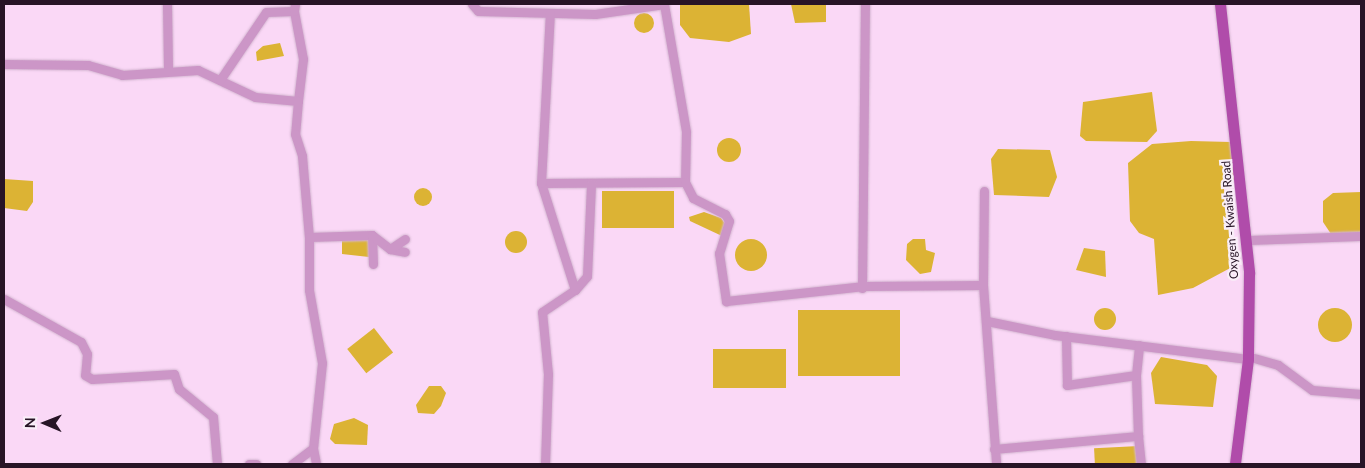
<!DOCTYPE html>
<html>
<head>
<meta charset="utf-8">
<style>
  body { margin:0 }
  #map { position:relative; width:1365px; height:468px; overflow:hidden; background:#fad8f6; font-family:Lato,sans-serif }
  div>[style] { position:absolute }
  .water>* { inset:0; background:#dcb334; transform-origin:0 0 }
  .round { border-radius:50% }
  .roads { filter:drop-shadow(0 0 1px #d4b5d1) drop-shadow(0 0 1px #d4b5d1) }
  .minor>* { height:9px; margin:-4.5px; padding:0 4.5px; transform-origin:4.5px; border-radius:4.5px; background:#cc96c7 }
  .major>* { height:11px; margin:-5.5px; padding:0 5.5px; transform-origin:5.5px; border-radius:5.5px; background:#b04caa }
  span { translate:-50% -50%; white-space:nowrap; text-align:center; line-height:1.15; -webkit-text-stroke:4.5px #f9eef8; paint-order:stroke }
  .street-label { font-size:12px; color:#271426 }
  .frame { position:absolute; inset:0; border:5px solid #271426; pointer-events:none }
  .north { position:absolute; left:20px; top:398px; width:50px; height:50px; -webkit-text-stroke:4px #f9eef8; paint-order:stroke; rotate:271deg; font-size:14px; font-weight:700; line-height:20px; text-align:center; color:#271426 }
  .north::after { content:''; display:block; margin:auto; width:18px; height:22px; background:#271426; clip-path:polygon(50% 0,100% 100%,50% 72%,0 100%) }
</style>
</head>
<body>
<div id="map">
  <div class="water">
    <div style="clip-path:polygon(680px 4px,749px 4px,751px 34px,729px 42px,690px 38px,680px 25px)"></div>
    <div style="clip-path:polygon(791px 4px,826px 4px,826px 22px,795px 23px)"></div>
    <div class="round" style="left:634px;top:13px;width:20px;height:20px"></div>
    <div style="clip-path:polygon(280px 43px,284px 56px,257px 61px,256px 52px,263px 46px)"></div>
    <div style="clip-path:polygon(1152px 92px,1157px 131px,1147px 142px,1086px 141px,1080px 136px,1083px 102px)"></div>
    <div class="round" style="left:717px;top:138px;width:24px;height:24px"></div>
    <div style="clip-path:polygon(1191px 141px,1231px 142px,1237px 179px,1223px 182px,1234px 266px,1193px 288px,1158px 295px,1154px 239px,1139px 233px,1130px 221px,1128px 163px,1152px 144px)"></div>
    <div style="clip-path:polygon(998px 149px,1050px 150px,1057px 177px,1049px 197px,994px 195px,991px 159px)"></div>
    <div style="clip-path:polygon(4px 179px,33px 181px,33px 202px,27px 211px,4px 208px)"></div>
    <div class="round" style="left:414px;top:188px;width:18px;height:18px"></div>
    <div style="left:602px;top:191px;width:72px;height:37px"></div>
    <div style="clip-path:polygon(1361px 192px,1361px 234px,1331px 234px,1323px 222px,1323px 201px,1333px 193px)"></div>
    <div style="clip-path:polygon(704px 212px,721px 218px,726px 225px,722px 236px,690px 221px,689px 217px)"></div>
    <div class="round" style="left:505px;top:231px;width:22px;height:22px"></div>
    <div style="clip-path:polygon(369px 238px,369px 257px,342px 254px,342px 239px)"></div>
    <div style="clip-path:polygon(913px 239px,925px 239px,926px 250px,935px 253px,931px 272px,920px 274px,906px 260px,907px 244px)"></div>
    <div class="round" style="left:735px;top:239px;width:32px;height:32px"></div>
    <div style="clip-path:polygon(1084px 248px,1105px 251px,1106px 277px,1076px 270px)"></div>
    <div class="round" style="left:1318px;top:308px;width:34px;height:34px"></div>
    <div class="round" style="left:1094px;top:308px;width:22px;height:22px"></div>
    <div style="left:798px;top:310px;width:102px;height:66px"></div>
    <div style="left:374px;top:328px;width:31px;height:34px;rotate:52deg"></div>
    <div style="left:713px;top:349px;width:73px;height:39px"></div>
    <div style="clip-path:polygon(1161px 357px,1207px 365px,1217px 376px,1213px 407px,1155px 404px,1151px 373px)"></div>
    <div style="clip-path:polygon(429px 386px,441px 386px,446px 393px,441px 406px,434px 414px,418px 413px,416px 405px)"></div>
    <div style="clip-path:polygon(354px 418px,368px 425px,367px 445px,335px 444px,330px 439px,334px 424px)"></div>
    <div style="left:1139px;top:446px;width:18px;height:45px;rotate:87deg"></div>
  </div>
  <div class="roads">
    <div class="minor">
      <div style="left:167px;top:4px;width:66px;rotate:89.1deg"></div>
      <div style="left:472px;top:4px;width:9px;rotate:49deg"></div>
      <div style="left:478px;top:11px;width:117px;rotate:1.5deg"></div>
      <div style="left:595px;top:14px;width:70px;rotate:-8.2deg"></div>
      <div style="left:664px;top:4px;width:130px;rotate:80.2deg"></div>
      <div style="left:686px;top:132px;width:50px;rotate:91.1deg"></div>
      <div style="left:294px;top:11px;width:49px;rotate:79.4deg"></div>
      <div style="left:303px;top:59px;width:42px;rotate:96.8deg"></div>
      <div style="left:4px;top:64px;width:84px;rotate:0.7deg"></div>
      <div style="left:88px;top:65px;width:35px;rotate:16deg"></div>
      <div style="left:122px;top:75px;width:76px;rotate:-3.8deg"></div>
      <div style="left:198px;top:70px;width:63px;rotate:25.3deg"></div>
      <div style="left:255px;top:97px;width:43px;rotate:5.3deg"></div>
      <div style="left:298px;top:101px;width:33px;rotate:95deg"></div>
      <div style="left:295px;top:134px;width:23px;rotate:72deg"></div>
      <div style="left:302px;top:156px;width:81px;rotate:85.1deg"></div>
      <div style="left:309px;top:237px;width:63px;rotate:-1.8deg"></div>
      <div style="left:372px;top:235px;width:29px;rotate:88deg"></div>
      <div style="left:220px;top:80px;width:82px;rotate:-55.9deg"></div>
      <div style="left:266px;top:12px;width:28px;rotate:-2deg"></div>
      <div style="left:294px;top:11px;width:7px;rotate:-82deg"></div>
      <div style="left:541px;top:183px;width:144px;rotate:-0.4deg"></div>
      <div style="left:685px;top:182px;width:18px;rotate:63deg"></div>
      <div style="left:693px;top:198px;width:36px;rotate:27deg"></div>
      <div style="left:725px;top:214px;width:8px;rotate:60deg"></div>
      <div style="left:729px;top:221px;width:34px;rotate:107deg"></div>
      <div style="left:719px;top:253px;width:49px;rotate:81.7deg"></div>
      <div style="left:726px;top:301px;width:139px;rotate:-6.2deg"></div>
      <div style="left:864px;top:286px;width:119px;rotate:-0.5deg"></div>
      <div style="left:983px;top:285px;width:179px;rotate:85.8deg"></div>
      <div style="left:372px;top:235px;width:23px;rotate:38deg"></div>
      <div style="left:390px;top:249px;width:15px;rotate:11deg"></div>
      <div style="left:309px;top:237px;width:53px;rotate:90deg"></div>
      <div style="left:309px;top:290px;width:74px;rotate:79.9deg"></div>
      <div style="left:322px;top:363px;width:85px;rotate:96deg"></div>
      <div style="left:1247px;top:240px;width:114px;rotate:-2deg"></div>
      <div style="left:390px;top:249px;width:18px;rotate:-34deg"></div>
      <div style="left:983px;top:285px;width:94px;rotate:-89.4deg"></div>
      <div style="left:862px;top:288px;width:284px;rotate:-89.4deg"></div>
      <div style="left:575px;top:290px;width:18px;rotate:-49deg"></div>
      <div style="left:587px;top:276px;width:93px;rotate:-87.5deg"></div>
      <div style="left:4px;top:299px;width:88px;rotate:29.2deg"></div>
      <div style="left:81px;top:342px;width:13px;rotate:63deg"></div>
      <div style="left:87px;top:354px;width:21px;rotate:95deg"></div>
      <div style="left:85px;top:375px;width:8px;rotate:30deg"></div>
      <div style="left:92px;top:379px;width:82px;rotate:-3.5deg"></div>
      <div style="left:174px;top:374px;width:16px;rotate:72deg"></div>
      <div style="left:179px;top:389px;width:44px;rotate:39.5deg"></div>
      <div style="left:213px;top:417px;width:47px;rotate:85.1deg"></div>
      <div style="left:987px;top:321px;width:69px;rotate:11.6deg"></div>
      <div style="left:1055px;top:335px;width:194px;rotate:7.1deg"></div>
      <div style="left:1254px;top:358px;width:25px;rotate:16deg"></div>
      <div style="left:1278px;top:365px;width:42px;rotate:36.3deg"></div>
      <div style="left:1312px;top:390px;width:49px;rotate:4.7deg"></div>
      <div style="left:1136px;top:375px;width:30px;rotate:-84deg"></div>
      <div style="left:1138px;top:436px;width:28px;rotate:84deg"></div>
      <div style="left:994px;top:449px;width:145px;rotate:-5.2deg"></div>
      <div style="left:1138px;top:436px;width:61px;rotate:-91.9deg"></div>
      <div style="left:1136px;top:375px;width:70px;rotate:171.8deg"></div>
      <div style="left:1067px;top:385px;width:49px;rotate:-91.2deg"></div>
      <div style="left:249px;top:464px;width:7px"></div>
      <div style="left:292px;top:464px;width:26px;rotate:-37deg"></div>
      <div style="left:313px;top:448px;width:16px;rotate:79deg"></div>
      <div style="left:545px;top:464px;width:90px;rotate:-88.1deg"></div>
      <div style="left:548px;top:374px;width:62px;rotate:-95.5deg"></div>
      <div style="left:542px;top:312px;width:40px;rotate:-34deg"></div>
      <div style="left:575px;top:290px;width:112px;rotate:-107.6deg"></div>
      <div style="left:541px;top:183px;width:170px;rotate:-87deg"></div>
    </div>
    <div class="major">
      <div style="left:1220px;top:4px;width:271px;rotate:83.8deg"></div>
      <div style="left:1249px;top:273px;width:86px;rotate:90.7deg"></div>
      <div style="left:1248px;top:359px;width:106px;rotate:97.1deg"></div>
    </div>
  </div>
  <div class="street-label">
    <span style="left:1230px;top:220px;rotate:-94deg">Oxygen - Kwaish Road</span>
  </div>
  <div class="frame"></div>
  <div class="north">N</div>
</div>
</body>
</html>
